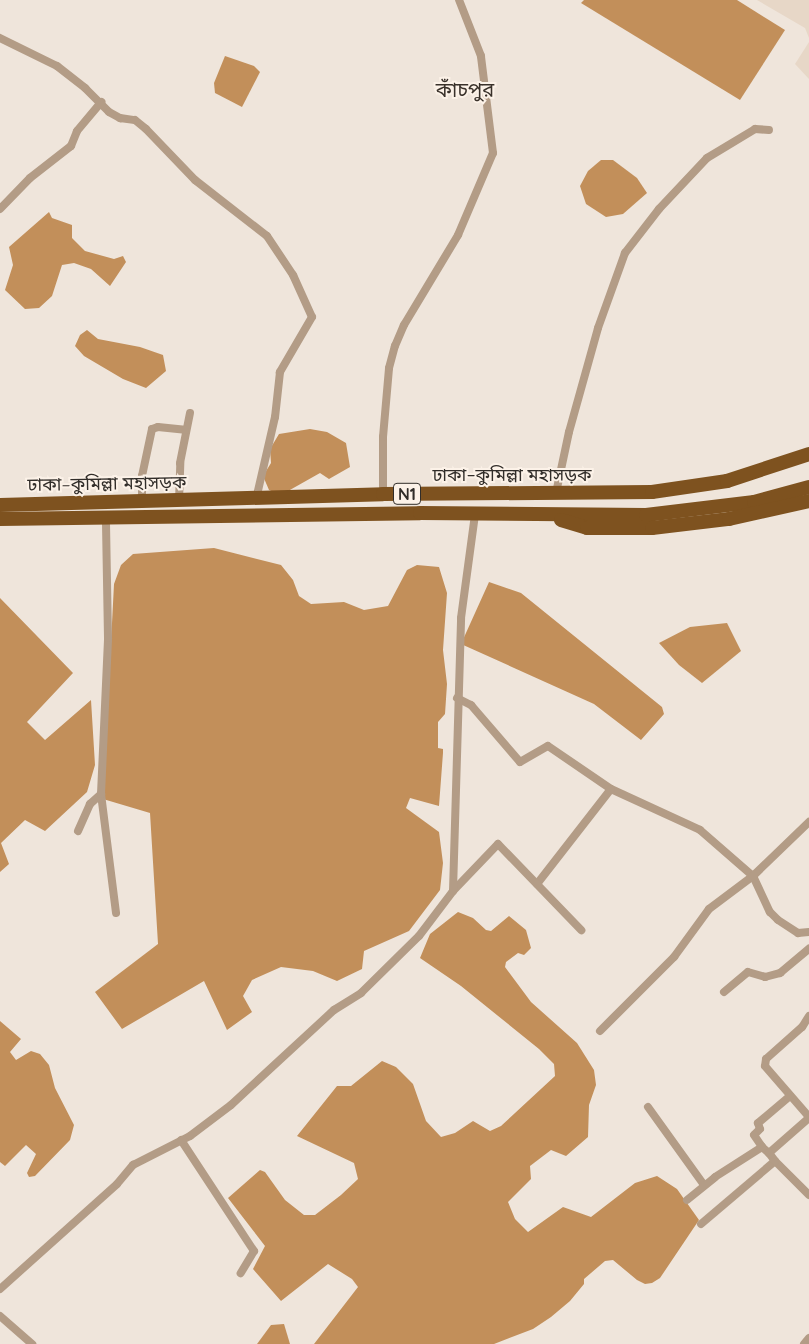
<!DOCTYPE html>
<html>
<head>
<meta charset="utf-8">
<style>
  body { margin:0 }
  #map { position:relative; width:809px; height:1344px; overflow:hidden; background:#efe5db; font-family:Quicksand,"Noto Sans Bengali",sans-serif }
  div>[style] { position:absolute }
  .built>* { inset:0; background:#e7d7c7 }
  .water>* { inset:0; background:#c28f5a }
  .minor>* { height:8px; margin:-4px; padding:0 4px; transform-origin:4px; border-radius:4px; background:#b39c86 }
  .trunk>* { height:14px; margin:-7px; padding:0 7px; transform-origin:7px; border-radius:7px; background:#7e521f }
  span { translate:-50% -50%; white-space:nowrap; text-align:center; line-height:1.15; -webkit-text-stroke:4px #fcf2e8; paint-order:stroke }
  .shield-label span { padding:1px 4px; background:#fcf2e8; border:1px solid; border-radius:4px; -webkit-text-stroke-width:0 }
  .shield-label { font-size:16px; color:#312d29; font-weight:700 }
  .street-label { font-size:18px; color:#312d29 }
  .quarter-label { font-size:20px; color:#39312a }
</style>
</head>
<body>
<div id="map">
  <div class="built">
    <div style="clip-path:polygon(757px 0,809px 0,809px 38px,805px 28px)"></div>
    <div style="clip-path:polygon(809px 42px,809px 79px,795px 64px)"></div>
  </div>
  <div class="water">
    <div style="clip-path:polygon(584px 0,737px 0,785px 30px,740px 100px,581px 3px)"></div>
    <div style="clip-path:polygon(225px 56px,254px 66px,260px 72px,242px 107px,215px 93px,214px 83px)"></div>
    <div style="clip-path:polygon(601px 160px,613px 160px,637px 178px,647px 193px,623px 214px,606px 217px,586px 204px,580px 186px,588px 171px)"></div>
    <div style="clip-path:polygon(49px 212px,52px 218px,72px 225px,72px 238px,85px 251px,114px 259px,123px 256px,126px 262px,110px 286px,91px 269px,74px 263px,62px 265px,52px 296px,39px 308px,25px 309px,5px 290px,13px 265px,9px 247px)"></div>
    <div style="clip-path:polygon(87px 330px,98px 339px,140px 347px,163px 355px,166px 371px,146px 388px,123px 379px,84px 356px,75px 346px,80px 335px)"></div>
    <div style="clip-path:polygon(310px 429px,327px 432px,346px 443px,350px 467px,329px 479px,320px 473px,281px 495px,269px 490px,263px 476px,271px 463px,270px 449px,279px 434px)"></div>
    <div style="clip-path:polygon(214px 548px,281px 565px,293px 580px,299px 596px,311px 604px,344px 602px,364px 610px,388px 606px,407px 570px,417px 565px,439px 567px,447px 593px,443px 650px,447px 684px,445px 714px,438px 722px,438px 748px,443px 749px,443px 753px,439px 806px,410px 798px,406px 808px,439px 832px,443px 863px,440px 890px,409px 931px,364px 951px,362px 969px,337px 981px,313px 971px,281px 967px,252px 980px,243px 996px,252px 1012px,227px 1030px,204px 981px,122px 1029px,95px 992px,158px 944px,150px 813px,103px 799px,114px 584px,121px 565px,133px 554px)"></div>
    <div style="clip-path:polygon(489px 582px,521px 593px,662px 707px,664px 714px,641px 740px,594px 704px,461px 644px)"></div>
    <div style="clip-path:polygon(0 598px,73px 673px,27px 722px,45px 740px,91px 700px,95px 765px,87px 792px,45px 831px,25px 820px,1px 843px,9px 864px,0 872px)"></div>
    <div style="clip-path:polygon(727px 623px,741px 651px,702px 683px,679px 665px,659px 643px,690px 627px)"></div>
    <div style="clip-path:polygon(458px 912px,473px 918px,486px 930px,491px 931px,509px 916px,526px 930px,531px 948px,524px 955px,518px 953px,506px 962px,505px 967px,531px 1002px,577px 1043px,594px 1070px,596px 1085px,589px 1105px,588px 1137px,566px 1156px,551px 1150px,530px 1166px,531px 1179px,508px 1202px,515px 1219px,528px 1232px,563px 1207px,591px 1217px,635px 1183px,657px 1176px,677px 1189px,699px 1220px,660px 1278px,652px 1283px,645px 1284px,637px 1280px,613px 1260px,605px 1261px,584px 1279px,584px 1284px,570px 1301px,551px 1317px,533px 1329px,494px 1344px,314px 1344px,358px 1287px,352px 1279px,328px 1264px,281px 1301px,253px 1269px,265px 1246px,228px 1198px,260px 1170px,265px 1172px,285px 1200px,304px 1215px,315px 1215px,341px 1195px,358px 1179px,354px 1163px,297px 1136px,337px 1086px,351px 1086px,382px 1061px,396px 1067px,413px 1084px,426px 1121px,441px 1137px,455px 1133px,473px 1121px,490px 1131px,501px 1126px,555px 1076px,554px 1064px,539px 1049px,461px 986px,420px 958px,430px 934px)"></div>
    <div style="clip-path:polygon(0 1021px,21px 1039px,10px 1052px,16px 1060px,31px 1051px,40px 1054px,49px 1065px,55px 1088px,74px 1125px,70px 1140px,35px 1176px,29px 1177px,27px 1173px,36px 1154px,26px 1145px,5px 1166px,0 1162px)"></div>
    <div style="clip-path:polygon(284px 1324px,290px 1344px,257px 1344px,271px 1325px)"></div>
  </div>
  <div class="minor">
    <div style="left:0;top:38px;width:64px;rotate:26.2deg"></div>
    <div style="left:57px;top:66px;width:36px;rotate:38deg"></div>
    <div style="left:85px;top:88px;width:34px;rotate:45deg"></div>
    <div style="left:109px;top:112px;width:13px;rotate:29deg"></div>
    <div style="left:120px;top:118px;width:15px;rotate:8deg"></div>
    <div style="left:135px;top:120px;width:14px;rotate:39deg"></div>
    <div style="left:146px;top:129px;width:71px;rotate:46.1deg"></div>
    <div style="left:195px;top:180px;width:91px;rotate:37.9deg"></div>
    <div style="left:267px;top:236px;width:47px;rotate:56.3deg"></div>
    <div style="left:293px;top:275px;width:46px;rotate:65.7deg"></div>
    <div style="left:312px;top:317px;width:64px;rotate:120.2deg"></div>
    <div style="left:280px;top:372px;width:45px;rotate:96.3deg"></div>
    <div style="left:275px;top:417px;width:84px;rotate:103deg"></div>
    <div style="left:0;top:209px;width:43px;rotate:-45.9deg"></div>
    <div style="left:30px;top:178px;width:52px;rotate:-38deg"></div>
    <div style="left:71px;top:146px;width:16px;rotate:-68deg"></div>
    <div style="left:77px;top:131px;width:38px;rotate:-50deg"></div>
    <div style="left:556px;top:493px;width:62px;rotate:-78deg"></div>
    <div style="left:569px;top:432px;width:108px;rotate:-74.4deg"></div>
    <div style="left:598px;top:328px;width:80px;rotate:-70.2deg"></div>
    <div style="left:625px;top:253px;width:56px;rotate:-52.3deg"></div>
    <div style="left:659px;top:209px;width:70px;rotate:-46.7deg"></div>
    <div style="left:707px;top:158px;width:56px;rotate:-31.1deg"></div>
    <div style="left:755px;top:129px;width:14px;rotate:4deg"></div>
    <div style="left:383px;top:494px;width:57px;rotate:-90deg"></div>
    <div style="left:383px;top:437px;width:69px;rotate:-85deg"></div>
    <div style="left:389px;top:368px;width:23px;rotate:-75deg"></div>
    <div style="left:395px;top:346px;width:23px;rotate:-67deg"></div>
    <div style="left:404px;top:325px;width:105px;rotate:-59deg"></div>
    <div style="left:458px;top:235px;width:89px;rotate:-66.9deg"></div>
    <div style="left:493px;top:153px;width:98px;rotate:-97.1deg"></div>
    <div style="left:481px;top:56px;width:60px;rotate:-111.4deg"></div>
    <div style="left:179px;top:501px;width:38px;rotate:-88deg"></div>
    <div style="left:180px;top:463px;width:51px;rotate:-78.7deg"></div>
    <div style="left:142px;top:502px;width:26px;rotate:-90deg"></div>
    <div style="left:142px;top:476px;width:48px;rotate:-78deg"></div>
    <div style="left:152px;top:429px;width:6px;rotate:-18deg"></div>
    <div style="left:158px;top:427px;width:27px;rotate:6deg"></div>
    <div style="left:457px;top:698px;width:16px;rotate:27deg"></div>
    <div style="left:471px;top:705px;width:75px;rotate:49.3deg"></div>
    <div style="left:520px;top:762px;width:32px;rotate:-30deg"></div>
    <div style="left:548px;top:746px;width:76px;rotate:34.3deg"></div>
    <div style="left:611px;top:789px;width:98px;rotate:24.7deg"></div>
    <div style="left:700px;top:830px;width:70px;rotate:41deg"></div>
    <div style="left:753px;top:876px;width:40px;rotate:65deg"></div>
    <div style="left:770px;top:912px;width:11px;rotate:45deg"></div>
    <div style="left:778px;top:920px;width:24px;rotate:33deg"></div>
    <div style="left:798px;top:933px;width:11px;rotate:-5deg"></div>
    <div style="left:101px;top:794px;width:120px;rotate:82.8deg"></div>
    <div style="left:78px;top:831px;width:30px;rotate:-66deg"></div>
    <div style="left:90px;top:804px;width:15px;rotate:-42deg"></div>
    <div style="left:101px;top:794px;width:156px;rotate:-87.4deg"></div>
    <div style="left:108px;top:638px;width:118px;rotate:-91deg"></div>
    <div style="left:537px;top:884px;width:120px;rotate:-52.1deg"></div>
    <div style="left:453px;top:891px;width:65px;rotate:-46.2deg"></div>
    <div style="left:498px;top:844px;width:120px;rotate:46deg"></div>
    <div style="left:724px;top:992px;width:31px;rotate:-40deg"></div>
    <div style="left:748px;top:972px;width:18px;rotate:16deg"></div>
    <div style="left:765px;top:977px;width:16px;rotate:-15deg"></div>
    <div style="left:780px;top:973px;width:38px;rotate:-40deg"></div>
    <div style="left:809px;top:1016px;width:13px;rotate:122deg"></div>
    <div style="left:802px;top:1027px;width:48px;rotate:138.4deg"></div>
    <div style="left:766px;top:1059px;width:7px;rotate:98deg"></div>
    <div style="left:765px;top:1066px;width:67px;rotate:49.2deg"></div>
    <div style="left:600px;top:1031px;width:105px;rotate:-45deg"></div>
    <div style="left:674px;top:957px;width:59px;rotate:-53.9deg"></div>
    <div style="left:709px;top:909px;width:55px;rotate:-36.9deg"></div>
    <div style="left:753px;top:876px;width:78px;rotate:-44deg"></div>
    <div style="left:790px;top:1096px;width:42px;rotate:139.8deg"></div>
    <div style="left:758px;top:1123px;width:6px;rotate:72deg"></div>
    <div style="left:760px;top:1129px;width:8px;rotate:135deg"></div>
    <div style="left:754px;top:1135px;width:14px;rotate:56deg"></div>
    <div style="left:762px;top:1147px;width:9px;rotate:41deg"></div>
    <div style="left:769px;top:1153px;width:53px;rotate:-41.2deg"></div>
    <div style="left:648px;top:1107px;width:96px;rotate:54.3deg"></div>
    <div style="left:181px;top:1140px;width:133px;rotate:56.7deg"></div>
    <div style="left:254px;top:1251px;width:26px;rotate:121deg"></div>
    <div style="left:775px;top:1161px;width:48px;rotate:45deg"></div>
    <div style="left:687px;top:1200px;width:36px;rotate:-39deg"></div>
    <div style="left:715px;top:1177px;width:56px;rotate:-32.6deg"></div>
    <div style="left:701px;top:1224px;width:97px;rotate:-40.4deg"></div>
    <div style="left:775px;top:1161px;width:10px;rotate:-127deg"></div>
    <div style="left:0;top:1289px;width:157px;rotate:-41.9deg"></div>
    <div style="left:117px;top:1184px;width:25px;rotate:-50deg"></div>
    <div style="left:133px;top:1165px;width:64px;rotate:-27deg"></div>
    <div style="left:190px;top:1136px;width:51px;rotate:-37.1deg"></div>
    <div style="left:231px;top:1105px;width:140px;rotate:-42.7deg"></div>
    <div style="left:334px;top:1010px;width:32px;rotate:-32deg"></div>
    <div style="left:361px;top:993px;width:81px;rotate:-44.5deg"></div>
    <div style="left:419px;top:936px;width:56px;rotate:-52.9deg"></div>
    <div style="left:453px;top:891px;width:273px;rotate:-88.3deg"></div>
    <div style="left:461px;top:618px;width:104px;rotate:-82.3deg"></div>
    <div style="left:0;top:1316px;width:43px;rotate:41.2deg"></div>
    <div style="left:804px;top:1344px;width:8px;rotate:-50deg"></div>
  </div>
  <div class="trunk">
    <div style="left:0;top:505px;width:383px;rotate:-1.6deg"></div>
    <div style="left:383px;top:494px;width:269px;rotate:-0.4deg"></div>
    <div style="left:652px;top:492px;width:76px;rotate:-8.3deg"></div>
    <div style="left:727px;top:481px;width:86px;rotate:-18.2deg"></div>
    <div style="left:0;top:519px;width:420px;rotate:-0.8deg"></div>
    <div style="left:420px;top:513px;width:226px;rotate:0.5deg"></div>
    <div style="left:646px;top:515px;width:109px;rotate:-6.9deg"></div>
    <div style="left:754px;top:502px;width:57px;rotate:-15.3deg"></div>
    <div style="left:561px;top:520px;width:27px;rotate:17deg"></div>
    <div style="left:587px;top:528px;width:65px"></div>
    <div style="left:652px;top:528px;width:78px;rotate:-6.7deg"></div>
    <div style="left:729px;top:519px;width:82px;rotate:-12.7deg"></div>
  </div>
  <div class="shield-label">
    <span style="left:407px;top:494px">N1</span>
  </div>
  <div class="street-label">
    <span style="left:512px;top:475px">ঢাকা–কুমিল্লা মহাসড়ক</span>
    <span style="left:107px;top:484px;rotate:-1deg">ঢাকা–কুমিল্লা মহাসড়ক</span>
  </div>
  <div class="quarter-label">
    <span style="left:465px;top:89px">কাঁচপুর</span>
  </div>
</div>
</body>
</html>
